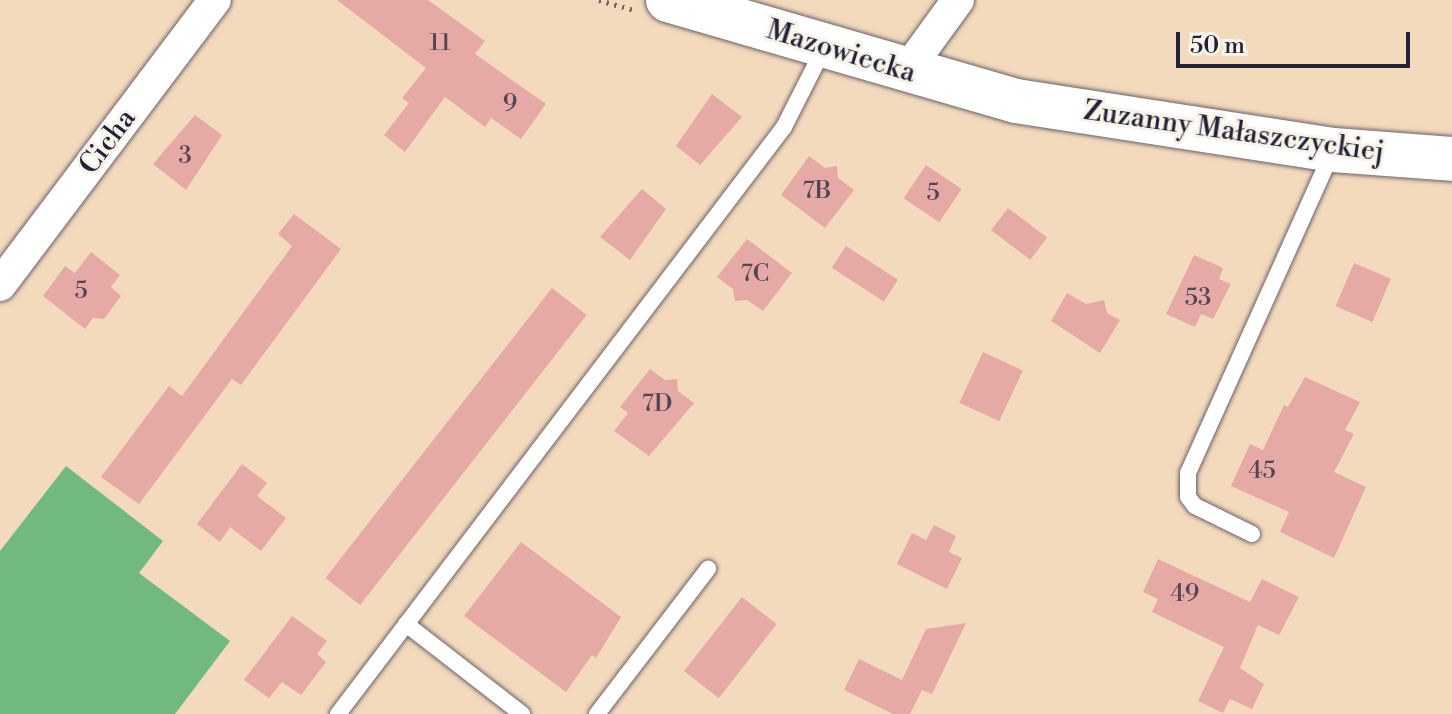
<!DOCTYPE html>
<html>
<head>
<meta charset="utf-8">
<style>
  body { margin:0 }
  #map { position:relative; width:1452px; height:714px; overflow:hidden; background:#f4dabd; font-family:"Libre Bodoni",serif }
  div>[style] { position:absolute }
  .forest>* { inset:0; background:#71b980 }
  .building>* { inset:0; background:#e5aaa6; transform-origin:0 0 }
  .path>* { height:5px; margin-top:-2.5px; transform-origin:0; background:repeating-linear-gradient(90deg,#6c6268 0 2px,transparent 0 8px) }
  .roads { filter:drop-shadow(0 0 2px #6c6268) drop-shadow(0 0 2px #6c6268) }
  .lane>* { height:16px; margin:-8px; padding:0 8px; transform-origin:8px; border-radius:8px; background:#fff }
  .street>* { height:32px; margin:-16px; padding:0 16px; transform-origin:16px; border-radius:16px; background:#fff }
  .secondary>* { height:44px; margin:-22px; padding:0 22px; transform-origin:22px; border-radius:22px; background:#fff }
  span { translate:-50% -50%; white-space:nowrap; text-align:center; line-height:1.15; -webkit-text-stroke:6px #f7f3e8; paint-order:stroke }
  .number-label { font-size:24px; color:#534456 }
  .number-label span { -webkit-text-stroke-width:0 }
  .street-label { font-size:28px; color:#22223b }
  .scale { position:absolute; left:1176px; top:32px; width:234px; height:36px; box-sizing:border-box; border:4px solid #22223b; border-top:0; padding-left:10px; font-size:24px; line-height:28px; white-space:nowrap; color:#22223b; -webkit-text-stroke:6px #f7f3e8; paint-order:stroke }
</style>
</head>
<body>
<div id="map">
  <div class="forest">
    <div style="clip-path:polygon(66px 466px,163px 541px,139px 573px,230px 641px,175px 714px,0 714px,0 551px)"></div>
  </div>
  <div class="building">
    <div style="clip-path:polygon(337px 0,428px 0,485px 41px,475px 54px,546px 104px,521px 139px,491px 118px,485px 127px,445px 97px,405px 152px,384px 135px,409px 103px,402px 98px,426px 68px)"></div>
    <div style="clip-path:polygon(712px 94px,742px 117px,700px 165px,676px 146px)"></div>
    <div style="clip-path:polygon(195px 115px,222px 135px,186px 190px,153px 164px)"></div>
    <div style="clip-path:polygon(809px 156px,825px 168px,837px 166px,838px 178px,854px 190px,825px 228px,781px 195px)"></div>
    <div style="left:926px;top:165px;width:43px;height:40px;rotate:34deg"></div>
    <div style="clip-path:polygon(642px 189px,666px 209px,630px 260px,600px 237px)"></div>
    <div style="left:1008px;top:208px;width:49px;height:28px;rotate:37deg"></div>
    <div style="clip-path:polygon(294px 214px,341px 249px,241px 385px,232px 379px,139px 504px,101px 477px,169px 386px,182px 396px,292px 246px,278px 234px)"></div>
    <div style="clip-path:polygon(747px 239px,792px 273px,763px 311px,747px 300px,735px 301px,733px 289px,717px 277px)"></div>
    <div style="left:846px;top:246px;width:62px;height:26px;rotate:33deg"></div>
    <div style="clip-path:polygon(91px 252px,120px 275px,111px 287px,121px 296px,104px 319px,93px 318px,85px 329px,43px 296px,65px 266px,75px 273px)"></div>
    <div style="clip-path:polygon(1194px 255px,1223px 268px,1219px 279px,1231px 284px,1213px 319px,1201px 314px,1195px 327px,1166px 314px)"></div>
    <div style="left:1354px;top:263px;width:40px;height:47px;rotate:23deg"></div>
    <div style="left:552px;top:288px;width:44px;height:368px;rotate:38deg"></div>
    <div style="clip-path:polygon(1067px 293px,1086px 304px,1104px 300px,1107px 313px,1120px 320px,1100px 353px,1051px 321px)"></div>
    <div style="left:983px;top:352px;width:44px;height:56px;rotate:25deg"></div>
    <div style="clip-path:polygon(650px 369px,665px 380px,677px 379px,678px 391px,694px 403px,649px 456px,614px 431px,628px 413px,620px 407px)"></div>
    <div style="clip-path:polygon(1305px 377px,1360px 402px,1345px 430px,1354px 434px,1334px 472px,1366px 487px,1334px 558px,1280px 532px,1289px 512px,1231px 486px,1250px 444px,1263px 450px,1284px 405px,1288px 407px)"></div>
    <div style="clip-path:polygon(242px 464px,267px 483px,257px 496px,286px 518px,261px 551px,230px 527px,220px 542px,197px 524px)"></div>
    <div style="clip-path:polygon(934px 525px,956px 536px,949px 552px,962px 558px,947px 589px,897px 564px,912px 533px,926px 540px)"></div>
    <div style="clip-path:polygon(521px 542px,621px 617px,596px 658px,592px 655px,566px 692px,464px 616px)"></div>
    <div style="clip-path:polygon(1158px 559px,1250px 602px,1262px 579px,1299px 597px,1279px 635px,1258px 625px,1240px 668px,1264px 684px,1252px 709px,1230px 699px,1223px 713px,1198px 701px,1224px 647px,1152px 612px,1158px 599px,1143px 592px)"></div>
    <div style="left:742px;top:597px;width:44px;height:94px;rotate:38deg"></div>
    <div style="clip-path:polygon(292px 616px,327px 641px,317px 654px,326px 662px,301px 695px,282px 682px,269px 698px,244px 680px)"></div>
    <div style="clip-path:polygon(966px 623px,932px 694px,922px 690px,910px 714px,893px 714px,844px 690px,859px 659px,902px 680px,926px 629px)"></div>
  </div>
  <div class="path">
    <div style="left:599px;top:0;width:35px;rotate:16deg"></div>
  </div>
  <div class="roads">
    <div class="lane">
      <div style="left:1252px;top:534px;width:64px;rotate:-153.8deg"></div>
      <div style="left:1195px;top:506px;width:11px;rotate:-128deg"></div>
      <div style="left:1188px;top:497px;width:24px;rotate:-90deg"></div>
      <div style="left:1188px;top:473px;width:351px;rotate:-65.8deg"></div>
      <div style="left:406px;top:624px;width:147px;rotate:37.8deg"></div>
      <div style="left:338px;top:714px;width:737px;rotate:-52.77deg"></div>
      <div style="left:784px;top:127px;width:89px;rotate:-63.1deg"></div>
      <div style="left:597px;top:714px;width:183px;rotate:-52.6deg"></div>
    </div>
    <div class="street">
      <div style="left:905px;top:73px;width:90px;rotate:-54deg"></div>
      <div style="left:0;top:285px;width:357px;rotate:-53deg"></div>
    </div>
    <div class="secondary">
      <div style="left:668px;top:0;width:362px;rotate:16.2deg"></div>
      <div style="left:1016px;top:101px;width:321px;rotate:8.8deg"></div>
      <div style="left:1333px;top:150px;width:119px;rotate:4.3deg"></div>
    </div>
  </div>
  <div class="number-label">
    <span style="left:440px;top:44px">11</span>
    <span style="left:510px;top:105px">9</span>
    <span style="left:185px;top:157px">3</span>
    <span style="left:817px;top:192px">7B</span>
    <span style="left:933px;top:194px">5</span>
    <span style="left:755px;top:275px">7C</span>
    <span style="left:81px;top:292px">5</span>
    <span style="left:1198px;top:299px">53</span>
    <span style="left:657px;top:405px">7D</span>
    <span style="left:1262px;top:472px">45</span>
    <span style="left:1185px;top:595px">49</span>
  </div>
  <div class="street-label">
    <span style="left:841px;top:52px;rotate:17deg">Mazowiecka</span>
    <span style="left:1234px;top:132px;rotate:8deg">Zuzanny Małaszczyckiej</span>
    <span style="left:108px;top:142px;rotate:-53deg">Cicha</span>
  </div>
  <div class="scale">50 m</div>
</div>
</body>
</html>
